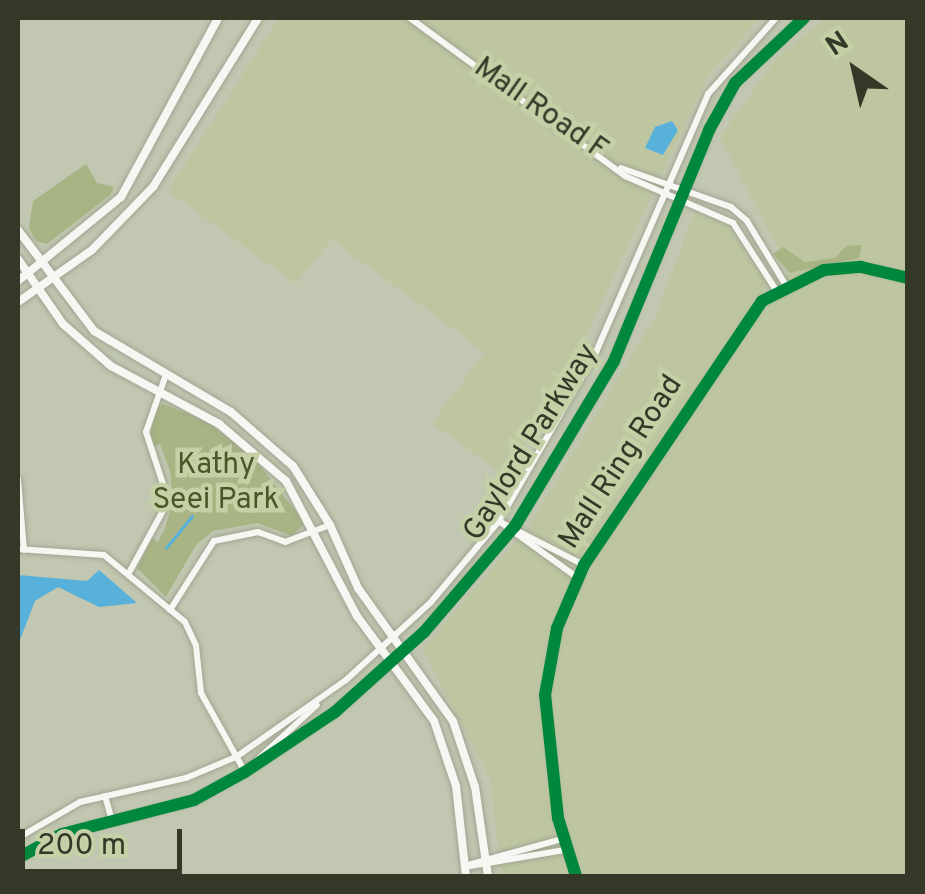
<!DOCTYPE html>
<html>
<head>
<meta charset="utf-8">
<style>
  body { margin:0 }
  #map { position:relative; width:925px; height:894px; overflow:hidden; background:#c1c7b0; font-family:Overpass,sans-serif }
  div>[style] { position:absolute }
  .built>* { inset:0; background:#bdc6a1 }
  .green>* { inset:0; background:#a8b483 }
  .water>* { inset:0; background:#58b1da }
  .stream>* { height:2.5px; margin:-1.25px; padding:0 1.25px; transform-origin:1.25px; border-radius:1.25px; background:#58b1da }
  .roads { filter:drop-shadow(0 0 2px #a1a593) drop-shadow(0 0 2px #a1a593) }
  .minor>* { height:6px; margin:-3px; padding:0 3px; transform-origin:3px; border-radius:3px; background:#f6f7f3 }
  .major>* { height:8px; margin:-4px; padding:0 4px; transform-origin:4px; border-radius:4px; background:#f6f7f3 }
  .cycleway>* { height:12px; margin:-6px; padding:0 6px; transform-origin:6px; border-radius:6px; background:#00873e }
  span { translate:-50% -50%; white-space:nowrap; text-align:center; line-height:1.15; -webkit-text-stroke:9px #c5d0a7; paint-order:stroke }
  .street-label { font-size:30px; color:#343827 }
  .park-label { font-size:30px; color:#4c5627 }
  .frame { position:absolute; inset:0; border:20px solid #343827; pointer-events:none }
  .north { position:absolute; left:805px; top:20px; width:100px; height:100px; -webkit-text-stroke:8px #c5d0a7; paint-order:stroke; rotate:326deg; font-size:28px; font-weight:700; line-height:40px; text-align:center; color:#343827 }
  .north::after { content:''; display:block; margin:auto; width:35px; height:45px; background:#343827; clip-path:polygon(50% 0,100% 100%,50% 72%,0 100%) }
  .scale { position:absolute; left:20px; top:829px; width:162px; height:45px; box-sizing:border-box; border:5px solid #343827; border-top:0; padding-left:12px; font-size:30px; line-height:35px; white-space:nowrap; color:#343827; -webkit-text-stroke:8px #c5d0a7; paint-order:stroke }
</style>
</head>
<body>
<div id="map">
  <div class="built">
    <div style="clip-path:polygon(279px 18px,760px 18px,707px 77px,562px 387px,505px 476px,432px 423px,485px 352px,331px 239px,296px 284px,168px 191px)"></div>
    <div style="clip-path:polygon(825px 18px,901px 18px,908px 27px,907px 876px,502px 876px,490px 779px,423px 649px,529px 526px,657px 314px,694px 212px,728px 225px,768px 284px,702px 380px,790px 271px,720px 137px,776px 59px)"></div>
  </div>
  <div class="green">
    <div style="clip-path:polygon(86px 164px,97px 183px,114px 187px,110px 195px,47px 244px,36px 241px,29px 228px,33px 201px)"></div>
    <div style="clip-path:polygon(846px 246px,862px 245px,859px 258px,790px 273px,773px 254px,783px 247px,805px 262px,835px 258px)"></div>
    <div style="clip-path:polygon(163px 404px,202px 419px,248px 451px,305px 523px,292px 536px,258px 523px,213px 531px,196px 545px,166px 597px,137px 568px,152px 538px,158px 542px,165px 528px,173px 502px,170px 471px,160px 444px,152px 447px,150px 440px,155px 409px)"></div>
  </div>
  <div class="water">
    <div style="clip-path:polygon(672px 121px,678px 130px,663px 155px,645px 148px,655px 127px)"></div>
    <div style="clip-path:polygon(99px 570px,137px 603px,99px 607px,58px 587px,35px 601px,18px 645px,18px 575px,87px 581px)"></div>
  </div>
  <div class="stream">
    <div style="left:166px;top:548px;width:41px;rotate:-50.9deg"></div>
  </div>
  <div class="roads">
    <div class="minor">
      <div style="left:410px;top:18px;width:267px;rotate:36.3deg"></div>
      <div style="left:625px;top:176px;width:118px;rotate:23.5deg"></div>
      <div style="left:733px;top:223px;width:80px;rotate:57.3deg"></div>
      <div style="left:621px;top:168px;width:117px;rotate:19.5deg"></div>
      <div style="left:731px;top:207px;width:21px;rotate:41deg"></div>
      <div style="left:747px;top:221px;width:74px;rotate:58.9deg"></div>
      <div style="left:18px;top:479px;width:71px;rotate:85.2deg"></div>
      <div style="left:499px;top:521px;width:97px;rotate:35.8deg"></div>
      <div style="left:500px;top:522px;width:94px;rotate:27.1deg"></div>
      <div style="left:18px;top:549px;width:86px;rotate:4deg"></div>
      <div style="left:104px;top:555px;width:105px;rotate:39.6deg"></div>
      <div style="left:185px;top:622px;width:26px;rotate:65deg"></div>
      <div style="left:196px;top:646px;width:47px;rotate:83.9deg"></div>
      <div style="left:201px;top:693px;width:90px;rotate:60.9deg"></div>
      <div style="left:130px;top:571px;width:71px;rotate:-61.3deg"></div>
      <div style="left:164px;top:509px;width:25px;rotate:-92deg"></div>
      <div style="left:163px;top:484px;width:55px;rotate:-108.1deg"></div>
      <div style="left:146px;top:432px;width:58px;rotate:-70.9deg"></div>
      <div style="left:170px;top:610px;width:82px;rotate:-57.5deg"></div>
      <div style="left:214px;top:541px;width:45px;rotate:-11.6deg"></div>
      <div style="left:258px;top:532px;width:29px;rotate:20deg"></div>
      <div style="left:285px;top:542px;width:48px;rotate:-20.7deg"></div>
      <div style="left:246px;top:770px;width:96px;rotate:-42.5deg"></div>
      <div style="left:105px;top:796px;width:26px;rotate:74deg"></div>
      <div style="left:18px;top:838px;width:72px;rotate:-30.1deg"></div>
      <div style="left:80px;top:802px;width:109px;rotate:-12.8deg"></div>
      <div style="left:186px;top:778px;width:54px;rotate:-22.8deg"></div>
      <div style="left:236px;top:757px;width:134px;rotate:-35deg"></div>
      <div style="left:346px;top:680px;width:115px;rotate:-42.5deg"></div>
      <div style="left:431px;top:602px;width:106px;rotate:-50deg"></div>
      <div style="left:499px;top:521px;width:195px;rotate:-60.1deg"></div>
      <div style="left:596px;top:352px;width:281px;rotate:-66.5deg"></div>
      <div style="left:708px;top:94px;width:102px;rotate:-48.2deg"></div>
      <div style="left:18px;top:858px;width:50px;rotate:-28.6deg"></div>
      <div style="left:62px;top:834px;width:136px;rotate:-14.4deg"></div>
      <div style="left:194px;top:800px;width:58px;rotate:-28.8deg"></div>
      <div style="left:245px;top:772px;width:108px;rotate:-33.7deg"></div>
      <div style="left:335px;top:712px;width:120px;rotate:-42deg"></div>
      <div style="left:424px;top:632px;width:140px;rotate:-49.4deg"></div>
      <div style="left:515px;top:526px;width:192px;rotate:-59deg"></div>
      <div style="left:614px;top:361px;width:250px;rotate:-67.6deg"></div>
      <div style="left:709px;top:130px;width:54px;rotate:-61deg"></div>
      <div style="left:735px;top:83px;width:95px;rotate:-43.3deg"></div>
      <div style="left:468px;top:865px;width:98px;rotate:-15.5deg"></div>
      <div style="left:464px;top:867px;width:102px;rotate:-9.6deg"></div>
      <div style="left:576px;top:876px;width:61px;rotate:-107.2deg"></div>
      <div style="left:558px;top:818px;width:124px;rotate:-96deg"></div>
      <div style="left:545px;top:695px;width:68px;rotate:-79.8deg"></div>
      <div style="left:557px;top:628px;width:69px;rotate:-66.8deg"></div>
      <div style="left:584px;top:565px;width:318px;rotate:-56deg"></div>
      <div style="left:762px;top:301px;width:69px;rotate:-26.6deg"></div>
      <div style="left:824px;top:270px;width:37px;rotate:-5deg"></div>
      <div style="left:861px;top:267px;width:48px;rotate:13.2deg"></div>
    </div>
    <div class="major">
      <div style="left:18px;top:230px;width:126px;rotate:53deg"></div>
      <div style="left:94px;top:331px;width:159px;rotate:30.6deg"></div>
      <div style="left:231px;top:412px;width:82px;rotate:41.1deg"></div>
      <div style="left:293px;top:466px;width:70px;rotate:57.9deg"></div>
      <div style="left:330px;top:525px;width:69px;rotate:66deg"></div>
      <div style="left:358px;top:588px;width:163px;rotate:54.5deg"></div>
      <div style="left:453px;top:721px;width:70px;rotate:71.6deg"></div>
      <div style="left:475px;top:787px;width:90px;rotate:81.7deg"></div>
      <div style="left:18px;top:259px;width:79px;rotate:55.3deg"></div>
      <div style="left:63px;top:324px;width:64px;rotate:41.2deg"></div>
      <div style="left:111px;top:366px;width:123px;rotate:28.2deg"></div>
      <div style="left:219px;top:424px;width:88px;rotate:40.4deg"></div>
      <div style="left:286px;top:481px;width:153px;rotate:62.3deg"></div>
      <div style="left:357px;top:616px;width:130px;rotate:53.7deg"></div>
      <div style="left:434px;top:721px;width:69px;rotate:71.3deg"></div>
      <div style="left:456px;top:786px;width:91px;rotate:83.7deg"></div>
      <div style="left:18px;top:281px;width:133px;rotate:-39.2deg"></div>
      <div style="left:121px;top:197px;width:204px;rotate:-61.5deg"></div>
      <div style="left:18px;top:302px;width:90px;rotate:-35.1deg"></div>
      <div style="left:92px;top:250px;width:88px;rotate:-45.9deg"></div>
      <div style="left:153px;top:187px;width:199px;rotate:-58.1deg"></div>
    </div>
  </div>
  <div class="cycleway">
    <div style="left:18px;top:858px;width:50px;rotate:-28.6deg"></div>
    <div style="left:62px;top:834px;width:136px;rotate:-14.4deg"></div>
    <div style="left:194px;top:800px;width:58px;rotate:-28.8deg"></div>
    <div style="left:245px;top:772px;width:108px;rotate:-33.7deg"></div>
    <div style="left:335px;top:712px;width:120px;rotate:-42deg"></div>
    <div style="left:424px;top:632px;width:140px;rotate:-49.4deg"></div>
    <div style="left:515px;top:526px;width:192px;rotate:-59deg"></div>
    <div style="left:614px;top:361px;width:250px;rotate:-67.6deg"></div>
    <div style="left:709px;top:130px;width:54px;rotate:-61deg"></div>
    <div style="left:735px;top:83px;width:95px;rotate:-43.3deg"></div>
    <div style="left:576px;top:876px;width:61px;rotate:-107.2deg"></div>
    <div style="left:558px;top:818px;width:124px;rotate:-96deg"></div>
    <div style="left:545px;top:695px;width:68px;rotate:-79.8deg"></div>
    <div style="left:557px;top:628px;width:69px;rotate:-66.8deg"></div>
    <div style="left:584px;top:565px;width:318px;rotate:-56deg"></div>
    <div style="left:762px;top:301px;width:69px;rotate:-26.6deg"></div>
    <div style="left:824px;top:270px;width:37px;rotate:-5deg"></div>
    <div style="left:861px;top:267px;width:48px;rotate:13.2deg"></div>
  </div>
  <div class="street-label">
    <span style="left:540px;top:110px;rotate:35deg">Mall Road F</span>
    <span style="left:532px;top:443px;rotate:-58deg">Gaylord Parkway</span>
    <span style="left:622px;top:463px;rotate:-57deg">Mall Ring Road</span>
  </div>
  <div class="park-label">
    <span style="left:216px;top:483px">Kathy<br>Seei Park</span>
  </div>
  <div class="frame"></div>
  <div class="north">N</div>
  <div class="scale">200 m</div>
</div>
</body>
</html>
